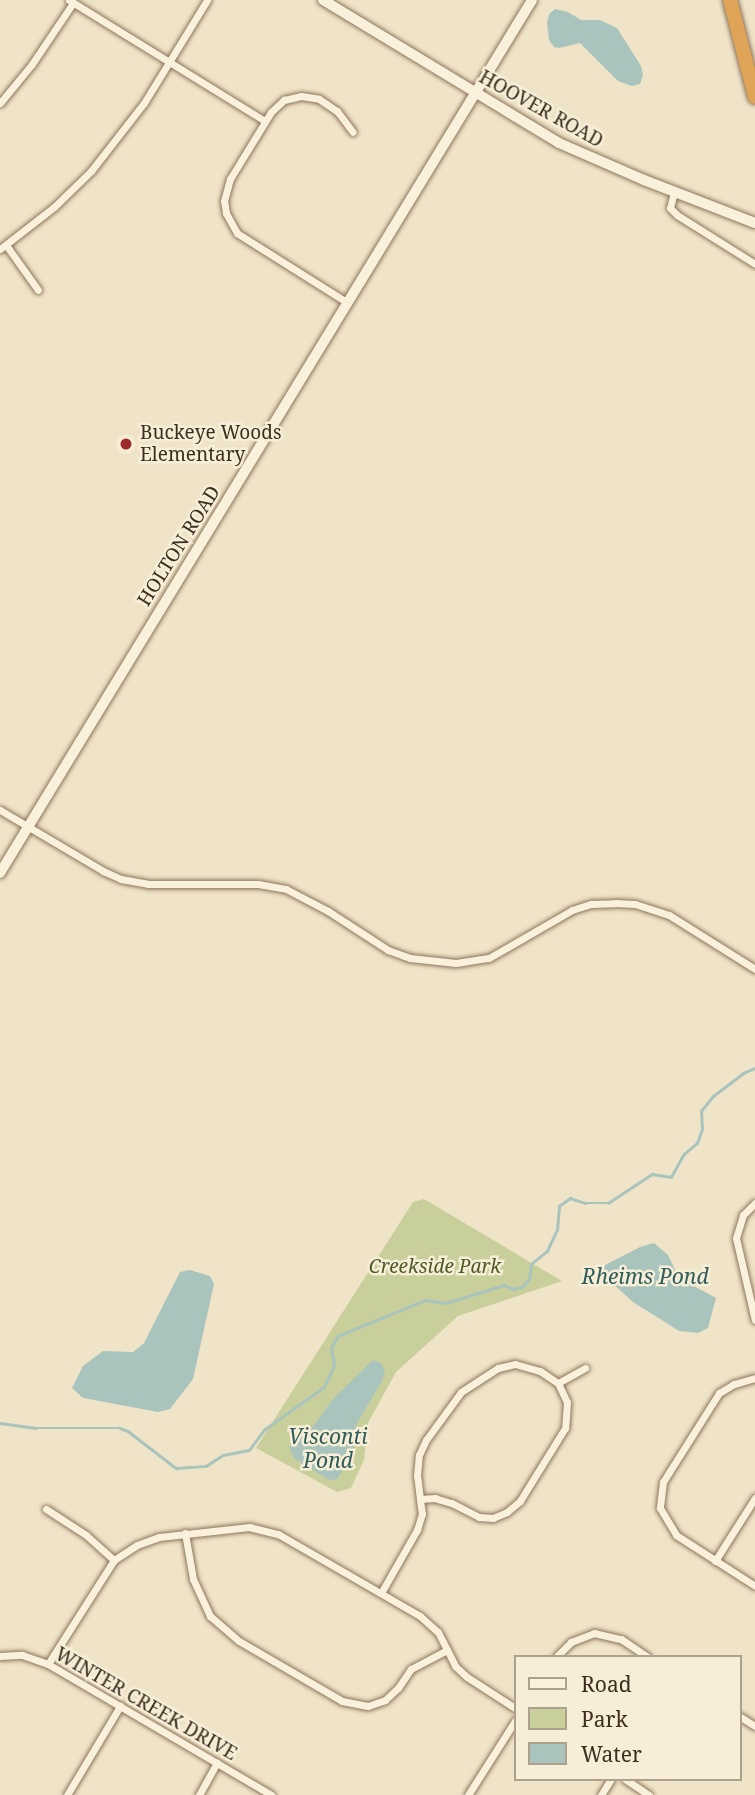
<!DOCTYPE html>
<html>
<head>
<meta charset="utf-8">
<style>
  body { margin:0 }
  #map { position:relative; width:755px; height:1795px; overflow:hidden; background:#f0e4c8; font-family:"Noto Serif",serif }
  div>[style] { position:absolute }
  .green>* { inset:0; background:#c9cf9b }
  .water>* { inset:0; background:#a9c4bc }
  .stream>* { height:2.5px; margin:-1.25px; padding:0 1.25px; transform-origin:1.25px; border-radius:1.25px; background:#a9c4bc }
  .roads { filter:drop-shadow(0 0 2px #8d765c) drop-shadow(0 0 2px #8d765c) }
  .street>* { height:7px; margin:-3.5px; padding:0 3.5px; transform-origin:3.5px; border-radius:3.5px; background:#faf1dc }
  .secondary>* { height:10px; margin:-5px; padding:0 5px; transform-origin:5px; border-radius:5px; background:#faf1dc }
  .highway>* { height:14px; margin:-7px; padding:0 7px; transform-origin:7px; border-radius:7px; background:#e0a458 }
  .dots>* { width:19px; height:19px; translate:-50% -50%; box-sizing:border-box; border:4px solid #f7eed8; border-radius:50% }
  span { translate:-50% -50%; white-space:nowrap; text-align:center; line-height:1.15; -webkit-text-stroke:5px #f7eed8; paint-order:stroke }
  .street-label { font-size:19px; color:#3d2e20 }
  .poi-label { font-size:19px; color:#3d2e20 }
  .left { translate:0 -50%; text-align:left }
  .park-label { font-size:19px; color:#4d5a26; font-style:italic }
  .water-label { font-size:21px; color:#2f5d5a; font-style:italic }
  .legend { position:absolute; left:514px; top:1655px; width:228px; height:126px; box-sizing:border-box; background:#f7eed8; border:2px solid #ada18e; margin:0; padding:9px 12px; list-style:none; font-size:21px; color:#3d2e20 }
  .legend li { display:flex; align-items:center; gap:14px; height:35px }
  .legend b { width:35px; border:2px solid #ada18e }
</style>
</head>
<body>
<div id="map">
  <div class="green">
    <div style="clip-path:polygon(424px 1199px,562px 1281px,458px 1316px,396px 1372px,368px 1423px,364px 1460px,351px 1488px,337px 1492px,256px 1448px,413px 1202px)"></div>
  </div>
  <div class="water">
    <div style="clip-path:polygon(555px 9px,568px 12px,581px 20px,600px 20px,617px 28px,641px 66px,643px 75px,640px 84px,632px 86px,618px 81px,580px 43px,559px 48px,554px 47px,549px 40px,547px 23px,549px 14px)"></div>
    <div style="clip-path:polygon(654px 1243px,668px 1255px,679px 1278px,716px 1298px,708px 1328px,698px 1333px,679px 1331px,633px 1302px,600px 1272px,603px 1266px,640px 1247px)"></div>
    <div style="clip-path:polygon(190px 1270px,210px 1276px,214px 1284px,193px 1379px,170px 1409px,158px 1412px,83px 1398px,72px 1388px,83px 1366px,103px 1351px,133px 1352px,144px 1343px,180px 1272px)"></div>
    <div style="clip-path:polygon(373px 1360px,381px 1363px,385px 1370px,382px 1381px,356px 1425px,353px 1455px,337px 1479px,329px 1480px,294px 1458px,289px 1447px,294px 1437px,312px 1428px,333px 1399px)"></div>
  </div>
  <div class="stream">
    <div style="left:0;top:1423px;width:36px;rotate:8deg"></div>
    <div style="left:36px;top:1428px;width:84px"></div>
    <div style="left:120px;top:1428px;width:9px;rotate:21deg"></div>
    <div style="left:128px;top:1431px;width:61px;rotate:37.6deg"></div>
    <div style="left:176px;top:1468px;width:30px;rotate:-4deg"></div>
    <div style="left:206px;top:1466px;width:20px;rotate:-33deg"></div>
    <div style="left:223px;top:1455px;width:26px;rotate:-11deg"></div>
    <div style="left:249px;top:1450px;width:26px;rotate:-53deg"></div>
    <div style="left:265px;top:1429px;width:72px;rotate:-35.4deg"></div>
    <div style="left:324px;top:1387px;width:23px;rotate:-65deg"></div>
    <div style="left:334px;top:1366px;width:18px;rotate:-99deg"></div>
    <div style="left:331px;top:1348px;width:14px;rotate:-60deg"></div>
    <div style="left:338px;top:1336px;width:94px;rotate:-22.5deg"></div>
    <div style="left:425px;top:1300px;width:21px;rotate:8deg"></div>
    <div style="left:446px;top:1303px;width:61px;rotate:-17.2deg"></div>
    <div style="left:504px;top:1285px;width:10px;rotate:24deg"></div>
    <div style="left:513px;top:1289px;width:9px;rotate:-13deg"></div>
    <div style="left:522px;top:1287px;width:11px;rotate:-49deg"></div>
    <div style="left:529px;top:1279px;width:15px;rotate:-82deg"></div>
    <div style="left:531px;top:1264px;width:21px;rotate:-39deg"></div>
    <div style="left:547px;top:1251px;width:23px;rotate:-65deg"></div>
    <div style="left:557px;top:1230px;width:24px;rotate:-85deg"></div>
    <div style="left:559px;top:1206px;width:14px;rotate:-36deg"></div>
    <div style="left:570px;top:1198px;width:16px;rotate:18deg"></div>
    <div style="left:585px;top:1203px;width:23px"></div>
    <div style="left:608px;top:1203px;width:53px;rotate:-33.4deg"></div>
    <div style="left:652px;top:1174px;width:19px;rotate:9deg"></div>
    <div style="left:671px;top:1177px;width:26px;rotate:-61deg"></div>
    <div style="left:684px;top:1154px;width:17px;rotate:-40deg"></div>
    <div style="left:697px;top:1143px;width:15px;rotate:-70deg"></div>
    <div style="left:702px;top:1129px;width:18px;rotate:-93deg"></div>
    <div style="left:701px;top:1111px;width:19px;rotate:-51deg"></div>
    <div style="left:713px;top:1096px;width:38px;rotate:-37deg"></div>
    <div style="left:743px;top:1073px;width:13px;rotate:-23deg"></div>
  </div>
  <div class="roads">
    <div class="street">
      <div style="left:69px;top:0;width:230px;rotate:31.7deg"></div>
      <div style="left:0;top:103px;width:50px;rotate:-50.6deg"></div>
      <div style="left:32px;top:64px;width:73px;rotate:-56.1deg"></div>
      <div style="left:674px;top:192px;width:16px;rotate:104deg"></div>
      <div style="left:670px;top:208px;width:10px;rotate:45deg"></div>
      <div style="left:677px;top:215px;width:92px;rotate:32.1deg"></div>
      <div style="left:6px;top:245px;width:55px;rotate:54.6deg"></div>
      <div style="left:0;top:249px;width:68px;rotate:-37.9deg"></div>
      <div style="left:54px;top:207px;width:52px;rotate:-44.2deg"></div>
      <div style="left:91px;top:171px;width:86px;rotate:-52.1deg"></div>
      <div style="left:144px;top:103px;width:121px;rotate:-58.5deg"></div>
      <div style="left:348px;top:303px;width:131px;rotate:-147.8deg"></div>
      <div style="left:237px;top:233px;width:23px;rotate:-119deg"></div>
      <div style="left:226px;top:213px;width:12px;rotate:-99deg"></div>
      <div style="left:224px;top:201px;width:23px;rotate:-75deg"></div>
      <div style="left:230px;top:179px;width:79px;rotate:-58.5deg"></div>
      <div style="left:271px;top:112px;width:18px;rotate:-43deg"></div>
      <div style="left:284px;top:100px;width:17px;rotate:-13deg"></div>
      <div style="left:301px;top:96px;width:18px;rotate:9deg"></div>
      <div style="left:319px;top:99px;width:22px;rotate:34deg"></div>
      <div style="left:337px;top:111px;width:26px;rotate:53deg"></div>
      <div style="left:0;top:810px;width:120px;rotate:30.6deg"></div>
      <div style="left:103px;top:871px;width:20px;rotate:24deg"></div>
      <div style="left:121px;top:879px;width:27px;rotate:10deg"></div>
      <div style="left:148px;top:884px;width:110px"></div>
      <div style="left:258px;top:884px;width:28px;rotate:10deg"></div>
      <div style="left:286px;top:889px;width:47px;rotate:27.6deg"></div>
      <div style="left:328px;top:911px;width:72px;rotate:33deg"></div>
      <div style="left:388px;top:950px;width:23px;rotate:20deg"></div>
      <div style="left:410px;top:958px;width:46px;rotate:6.2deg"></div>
      <div style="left:456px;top:963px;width:33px;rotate:-9deg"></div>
      <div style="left:489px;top:958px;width:96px;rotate:-30deg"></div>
      <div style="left:572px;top:910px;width:20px;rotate:-18deg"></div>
      <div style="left:591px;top:904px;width:24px;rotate:-2deg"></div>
      <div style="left:615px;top:903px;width:20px;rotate:3deg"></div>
      <div style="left:635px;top:904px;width:36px;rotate:18deg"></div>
      <div style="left:669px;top:915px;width:102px;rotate:32.1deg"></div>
      <div style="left:755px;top:1203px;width:17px;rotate:135deg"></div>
      <div style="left:743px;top:1215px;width:24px;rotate:107deg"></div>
      <div style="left:736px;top:1238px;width:84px;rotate:77deg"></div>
      <div style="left:755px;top:1378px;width:22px;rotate:164deg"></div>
      <div style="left:734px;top:1384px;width:17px;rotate:149deg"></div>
      <div style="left:719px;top:1393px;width:105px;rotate:122.2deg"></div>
      <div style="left:663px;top:1482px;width:26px;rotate:97deg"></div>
      <div style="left:660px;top:1508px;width:31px;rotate:59deg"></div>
      <div style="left:676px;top:1535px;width:94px;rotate:32.8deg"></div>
      <div style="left:558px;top:1383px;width:31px;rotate:-29deg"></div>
      <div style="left:46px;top:1509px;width:48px;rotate:33deg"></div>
      <div style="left:86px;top:1535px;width:38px;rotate:42deg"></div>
      <div style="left:185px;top:1533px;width:47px;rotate:80.1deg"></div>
      <div style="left:193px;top:1579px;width:41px;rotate:65.3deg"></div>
      <div style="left:210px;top:1616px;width:38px;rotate:41deg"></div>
      <div style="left:239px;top:1641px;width:119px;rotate:30.2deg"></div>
      <div style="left:342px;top:1701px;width:26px;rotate:11deg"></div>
      <div style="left:368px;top:1706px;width:18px;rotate:-19deg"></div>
      <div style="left:385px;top:1700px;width:18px;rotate:-43deg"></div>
      <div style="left:398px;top:1688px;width:23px;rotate:-56deg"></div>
      <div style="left:411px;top:1669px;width:41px;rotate:-27.8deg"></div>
      <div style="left:715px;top:1561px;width:75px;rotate:-57.6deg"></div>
      <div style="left:381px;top:1593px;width:73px;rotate:-60.3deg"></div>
      <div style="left:417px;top:1530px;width:17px;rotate:-73deg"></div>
      <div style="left:422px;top:1514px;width:15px;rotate:-98deg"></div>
      <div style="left:420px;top:1499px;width:23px;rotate:-97deg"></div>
      <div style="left:417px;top:1476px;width:21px;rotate:-85deg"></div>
      <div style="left:419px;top:1455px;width:17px;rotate:-65deg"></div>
      <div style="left:426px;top:1440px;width:59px;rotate:-53.9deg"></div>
      <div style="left:461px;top:1392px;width:44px;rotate:-33deg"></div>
      <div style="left:498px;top:1368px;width:17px;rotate:-13deg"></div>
      <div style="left:515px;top:1364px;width:26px;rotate:16deg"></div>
      <div style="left:540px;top:1371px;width:22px;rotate:34deg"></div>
      <div style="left:558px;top:1383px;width:21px;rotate:65deg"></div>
      <div style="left:567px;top:1402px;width:26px;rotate:94deg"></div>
      <div style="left:565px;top:1428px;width:86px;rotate:121.7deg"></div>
      <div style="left:520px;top:1501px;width:17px;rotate:140deg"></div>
      <div style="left:507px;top:1512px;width:15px;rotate:157deg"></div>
      <div style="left:493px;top:1518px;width:14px;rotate:-176deg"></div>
      <div style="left:479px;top:1517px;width:31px;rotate:-153deg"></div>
      <div style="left:451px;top:1503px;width:17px;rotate:-163deg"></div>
      <div style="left:435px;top:1498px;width:15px;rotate:176deg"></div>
      <div style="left:0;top:1656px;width:22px;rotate:-3deg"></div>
      <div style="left:22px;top:1655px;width:28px;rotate:19deg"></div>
      <div style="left:48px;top:1664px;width:259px;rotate:30.4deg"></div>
      <div style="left:556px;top:1657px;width:21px;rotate:-45deg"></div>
      <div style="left:571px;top:1642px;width:25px;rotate:-21deg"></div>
      <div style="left:594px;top:1633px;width:28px;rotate:13deg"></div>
      <div style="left:621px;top:1639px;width:32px;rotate:34deg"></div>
      <div style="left:48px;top:1664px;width:123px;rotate:-57.6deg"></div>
      <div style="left:114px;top:1560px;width:27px;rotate:-33deg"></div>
      <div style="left:137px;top:1545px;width:23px;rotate:-20deg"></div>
      <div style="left:159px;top:1537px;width:91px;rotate:-6.3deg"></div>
      <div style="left:249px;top:1527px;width:30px;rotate:14deg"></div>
      <div style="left:278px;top:1534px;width:164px;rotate:30deg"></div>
      <div style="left:420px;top:1616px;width:24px;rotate:42deg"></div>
      <div style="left:438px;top:1632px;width:38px;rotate:63deg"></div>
      <div style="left:455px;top:1666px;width:16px;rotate:43deg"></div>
      <div style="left:467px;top:1677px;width:57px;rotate:32.9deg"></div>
      <div style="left:739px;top:1716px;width:19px;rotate:32deg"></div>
      <div style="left:625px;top:1779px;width:29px;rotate:34deg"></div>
      <div style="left:67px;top:1795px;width:104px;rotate:-59.2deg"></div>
      <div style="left:199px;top:1795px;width:37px;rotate:-61deg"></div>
      <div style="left:468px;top:1795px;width:88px;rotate:-57.6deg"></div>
      <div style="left:601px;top:1795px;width:19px;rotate:-58deg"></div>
    </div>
    <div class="secondary">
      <div style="left:323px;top:0;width:276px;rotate:31.2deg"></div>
      <div style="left:559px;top:143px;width:93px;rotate:23.5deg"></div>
      <div style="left:644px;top:180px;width:119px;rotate:21.2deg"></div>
      <div style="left:0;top:873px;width:1022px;rotate:-58.64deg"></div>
    </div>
    <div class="highway">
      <div style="left:730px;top:0;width:100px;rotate:75.5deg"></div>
    </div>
  </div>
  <div class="dots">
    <div style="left:126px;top:444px;background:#9e2a2b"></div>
  </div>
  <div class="street-label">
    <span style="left:541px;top:109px;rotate:29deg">HOOVER ROAD</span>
    <span style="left:179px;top:546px;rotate:-58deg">HOLTON ROAD</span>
    <span style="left:146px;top:1704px;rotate:30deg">WINTER CREEK DRIVE</span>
  </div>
  <div class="poi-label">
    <span class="left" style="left:140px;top:444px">Buckeye Woods<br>Elementary</span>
  </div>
  <div class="park-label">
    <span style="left:435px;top:1267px">Creekside Park</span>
  </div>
  <div class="water-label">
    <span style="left:645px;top:1276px">Rheims Pond</span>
    <span style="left:328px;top:1448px">Visconti<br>Pond</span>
  </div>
  <ul class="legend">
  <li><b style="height:9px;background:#faf1dc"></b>Road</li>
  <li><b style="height:19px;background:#c9cf9b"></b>Park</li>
  <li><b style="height:19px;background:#a9c4bc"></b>Water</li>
  </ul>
</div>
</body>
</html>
